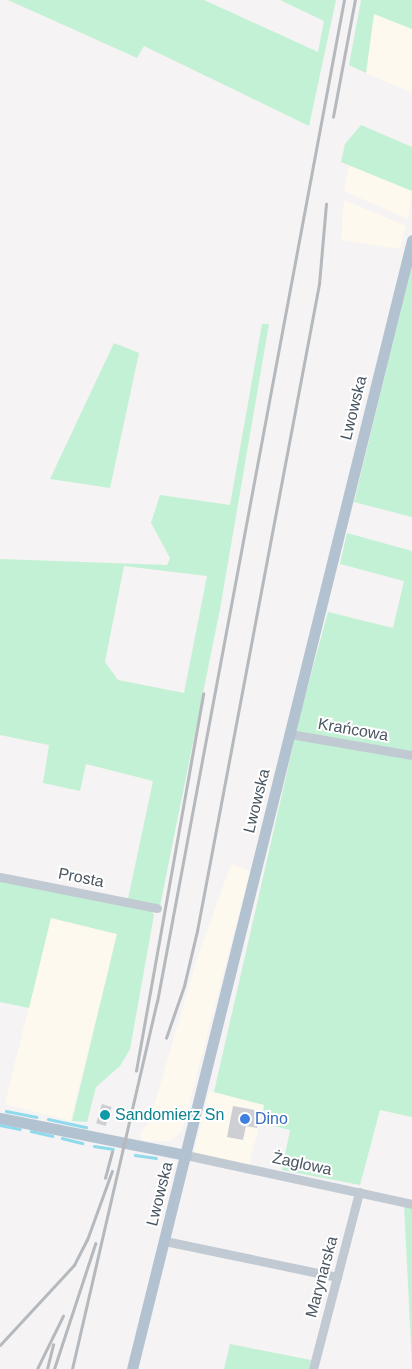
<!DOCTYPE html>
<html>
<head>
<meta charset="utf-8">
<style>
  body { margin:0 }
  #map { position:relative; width:412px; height:1369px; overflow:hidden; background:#f5f3f3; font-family:Helvetica,sans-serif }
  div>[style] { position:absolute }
  .commercial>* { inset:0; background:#fdf9ef; transform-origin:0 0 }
  .green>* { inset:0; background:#c3f1d5 }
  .stream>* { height:2.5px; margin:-1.25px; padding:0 1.25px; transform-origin:1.25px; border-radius:1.25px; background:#90daee }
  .building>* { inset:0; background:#cdcfd5; transform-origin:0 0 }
  .minor>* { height:9px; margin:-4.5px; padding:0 4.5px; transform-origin:4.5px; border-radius:4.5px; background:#c1cad2 }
  .major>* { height:11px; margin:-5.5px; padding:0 5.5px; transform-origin:5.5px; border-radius:5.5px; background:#b3c2d1 }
  .rail>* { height:2.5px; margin:-1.25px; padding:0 1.25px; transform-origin:1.25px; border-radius:1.25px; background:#b5b8bd }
  .dots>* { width:14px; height:14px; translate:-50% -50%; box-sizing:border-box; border:2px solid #fff; border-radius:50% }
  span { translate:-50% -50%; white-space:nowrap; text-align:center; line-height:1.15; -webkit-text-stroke:4px #fff; paint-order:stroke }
  .street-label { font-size:16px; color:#4a5661 }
  .culture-label { font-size:16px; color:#0d838f }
  .left { translate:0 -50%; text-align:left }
  .shop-label { font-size:16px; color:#366cbe }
</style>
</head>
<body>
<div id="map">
  <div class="commercial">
    <div style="clip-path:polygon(374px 14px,412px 29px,412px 93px,366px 73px)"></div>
    <div style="clip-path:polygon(349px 165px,412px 191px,408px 219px,344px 191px)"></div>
    <div style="clip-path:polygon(344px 200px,406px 226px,400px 249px,341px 240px)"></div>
    <div style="clip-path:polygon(231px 864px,250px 871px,182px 1131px,171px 1141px,145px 1141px,139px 1135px,149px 1123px,196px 962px)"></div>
    <div style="left:51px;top:918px;width:68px;height:192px;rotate:14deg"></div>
    <div style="left:209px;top:1091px;width:57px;height:63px;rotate:14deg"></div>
  </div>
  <div class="green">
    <div style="clip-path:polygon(8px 0,204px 0,318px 52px,324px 21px,280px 0,336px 0,309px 126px,144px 46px,137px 58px)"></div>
    <div style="clip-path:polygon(361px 0,412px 0,412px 29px,374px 14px,366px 73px,349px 65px)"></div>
    <div style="clip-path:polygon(361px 125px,412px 147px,412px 191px,341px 162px,345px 144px)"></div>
    <div style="clip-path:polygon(412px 264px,412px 517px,354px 502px)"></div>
    <div style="clip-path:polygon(evenodd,262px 324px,269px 324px,220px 609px,160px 906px,128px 899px,153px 781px,86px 764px,80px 791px,43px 783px,49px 745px,0 735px,0 559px,167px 565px,170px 558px,151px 523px,160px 495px,230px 505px,262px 324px,124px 566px,207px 576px,184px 693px,118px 680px,105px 662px,124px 566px)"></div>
    <div style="clip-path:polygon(114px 343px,139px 353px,110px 488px,50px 479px)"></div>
    <div style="clip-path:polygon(347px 533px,412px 551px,412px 753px,295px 733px,328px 612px,393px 628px,404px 581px,340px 564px)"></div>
    <div style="clip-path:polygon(295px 737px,412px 758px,412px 1117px,380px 1110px,360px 1185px,282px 1170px,290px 1130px,261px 1123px,264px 1105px,214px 1092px)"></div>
    <div style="clip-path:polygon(0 878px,151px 910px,154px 915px,130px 1049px,120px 1066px,96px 1087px,87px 1122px,72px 1121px,117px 934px,51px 918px,29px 1008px,0 1002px)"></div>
    <div style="clip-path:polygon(404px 1205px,412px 1208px,412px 1366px,411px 1345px)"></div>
    <div style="clip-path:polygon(230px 1344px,311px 1360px,309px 1369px,224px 1369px)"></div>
  </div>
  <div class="stream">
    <div style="left:6px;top:1111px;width:31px;rotate:11deg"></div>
    <div style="left:48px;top:1119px;width:39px;rotate:12deg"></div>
    <div style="left:0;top:1125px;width:20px;rotate:11deg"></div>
    <div style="left:31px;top:1131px;width:22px;rotate:13deg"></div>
    <div style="left:62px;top:1138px;width:21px;rotate:14deg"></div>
    <div style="left:94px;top:1146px;width:19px;rotate:9deg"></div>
    <div style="left:135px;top:1155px;width:21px;rotate:8deg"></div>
  </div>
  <div class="building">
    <div style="left:102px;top:1104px;width:10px;height:20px;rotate:17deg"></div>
    <div style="clip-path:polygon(233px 1106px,260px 1111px,257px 1128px,246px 1126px,243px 1140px,227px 1137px)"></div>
  </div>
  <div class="minor">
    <div style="left:290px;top:734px;width:124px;rotate:9.8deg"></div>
    <div style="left:0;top:877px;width:160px;rotate:11.2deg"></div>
    <div style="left:186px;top:1155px;width:231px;rotate:12.2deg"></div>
    <div style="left:165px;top:1241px;width:176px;rotate:11.8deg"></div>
    <div style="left:313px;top:1369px;width:183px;rotate:-75.4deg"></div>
  </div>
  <div class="major">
    <div style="left:0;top:1118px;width:190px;rotate:11.3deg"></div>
    <div style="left:132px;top:1369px;width:1163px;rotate:-76.07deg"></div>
  </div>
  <div class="rail">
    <div style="left:333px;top:117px;width:119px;rotate:-79.4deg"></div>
    <div style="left:166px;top:1038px;width:55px;rotate:-70.9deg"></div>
    <div style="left:184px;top:986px;width:57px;rotate:-76.7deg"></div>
    <div style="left:197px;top:931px;width:658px;rotate:-79.32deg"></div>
    <div style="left:319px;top:284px;width:80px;rotate:-85deg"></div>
    <div style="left:136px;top:1071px;width:383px;rotate:-79.9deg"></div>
    <div style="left:105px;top:1178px;width:27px;rotate:-75deg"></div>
    <div style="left:0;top:1345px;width:109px;rotate:-47.2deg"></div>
    <div style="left:74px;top:1265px;width:28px;rotate:-63deg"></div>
    <div style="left:87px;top:1240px;width:73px;rotate:-70.1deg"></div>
    <div style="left:37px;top:1369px;width:59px;rotate:-63.9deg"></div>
    <div style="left:47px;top:1369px;width:25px;rotate:-76deg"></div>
    <div style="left:54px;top:1369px;width:132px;rotate:-71.8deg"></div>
    <div style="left:72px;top:1369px;width:377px;rotate:-77deg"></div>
    <div style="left:157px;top:1002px;width:1019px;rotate:-79.43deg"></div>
  </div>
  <div class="dots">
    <div style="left:105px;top:1115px;background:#0f9aa8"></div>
    <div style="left:245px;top:1119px;background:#3f7fe0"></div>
  </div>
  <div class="street-label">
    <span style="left:354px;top:408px;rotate:-76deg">Lwowska</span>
    <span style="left:353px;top:730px;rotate:10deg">Krańcowa</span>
    <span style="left:257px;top:801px;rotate:-76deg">Lwowska</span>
    <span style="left:81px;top:878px;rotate:11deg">Prosta</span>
    <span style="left:302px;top:1164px;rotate:12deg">Żaglowa</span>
    <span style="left:160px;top:1194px;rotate:-76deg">Lwowska</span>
    <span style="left:322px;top:1277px;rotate:-75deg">Marynarska</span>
  </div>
  <div class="culture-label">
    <span class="left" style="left:115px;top:1115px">Sandomierz Sn</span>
  </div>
  <div class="shop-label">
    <span class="left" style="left:255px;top:1119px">Dino</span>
  </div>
</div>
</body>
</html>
